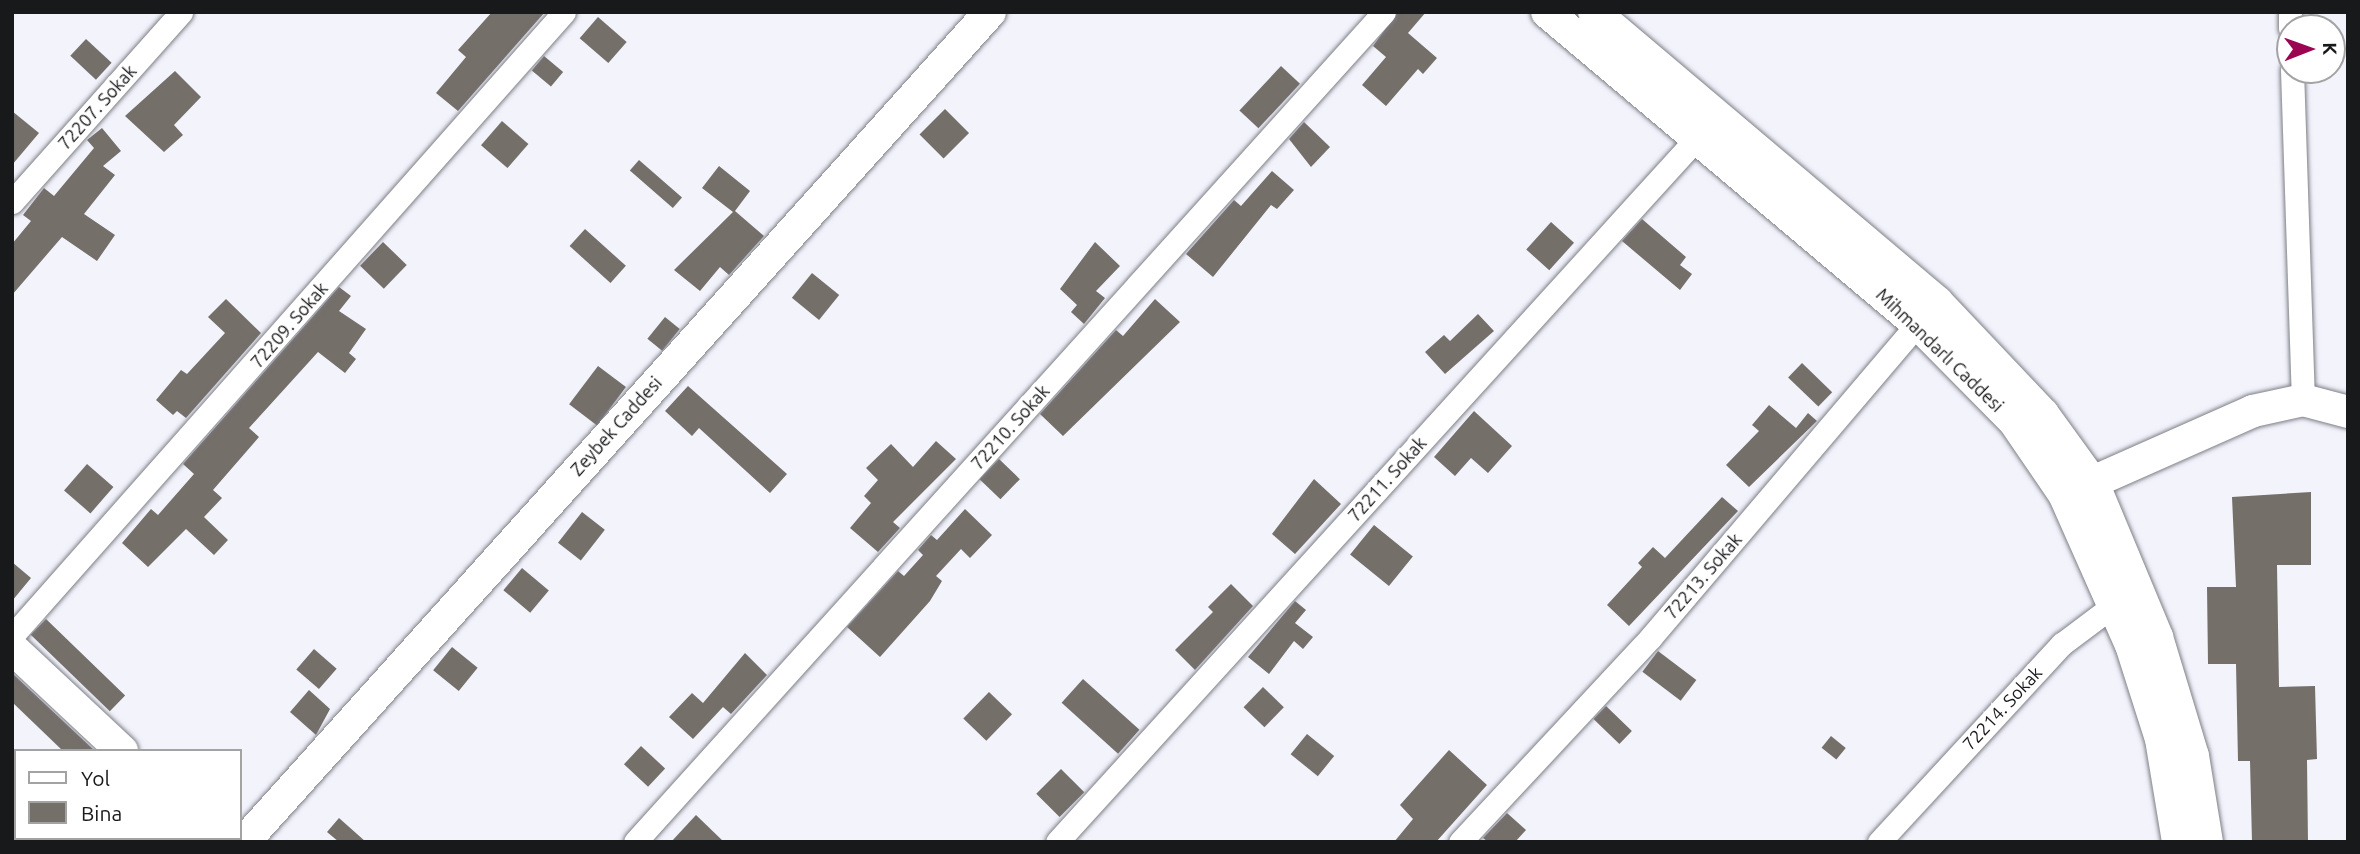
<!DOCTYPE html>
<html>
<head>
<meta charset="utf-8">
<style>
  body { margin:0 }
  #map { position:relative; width:2360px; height:854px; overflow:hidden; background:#f2f3fb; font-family:Ubuntu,sans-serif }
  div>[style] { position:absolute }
  .building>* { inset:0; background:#756f6a; transform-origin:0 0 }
  .roads { filter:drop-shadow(0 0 2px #7d7f86) drop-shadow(0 0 2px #7d7f86) }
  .street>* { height:23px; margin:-11.5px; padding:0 11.5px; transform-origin:11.5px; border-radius:11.5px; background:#fff }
  .secondary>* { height:32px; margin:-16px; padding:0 16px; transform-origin:16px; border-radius:16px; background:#fff }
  span { translate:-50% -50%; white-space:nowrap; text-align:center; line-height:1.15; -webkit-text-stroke:6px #fff; paint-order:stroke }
  .street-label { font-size:18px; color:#18191b }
  .frame { position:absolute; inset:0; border:14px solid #18191b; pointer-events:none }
  .legend { position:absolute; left:14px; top:749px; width:228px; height:91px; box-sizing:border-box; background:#fff; border:2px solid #a3a3a4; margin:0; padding:9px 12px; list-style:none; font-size:21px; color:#18191b }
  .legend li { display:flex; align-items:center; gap:14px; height:35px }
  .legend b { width:35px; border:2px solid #a3a3a4 }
  .north { position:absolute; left:2276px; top:14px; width:70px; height:70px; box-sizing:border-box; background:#fff; border:2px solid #a3a3a4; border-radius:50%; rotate:89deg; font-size:19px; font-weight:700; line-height:28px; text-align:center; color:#18191b }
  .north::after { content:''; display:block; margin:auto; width:24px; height:32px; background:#9c0551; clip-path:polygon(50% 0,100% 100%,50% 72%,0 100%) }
</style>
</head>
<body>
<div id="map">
  <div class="building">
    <div style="clip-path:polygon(492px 12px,545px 12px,458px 111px,436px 93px,466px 57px,458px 50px)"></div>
    <div style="clip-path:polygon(1398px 12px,1426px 12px,1408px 33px,1437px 58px,1423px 74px,1418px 69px,1386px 106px,1362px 85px,1386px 57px,1373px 46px)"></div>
    <div style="left:598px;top:17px;width:38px;height:28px;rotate:41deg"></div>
    <div style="left:86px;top:39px;width:35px;height:23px;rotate:43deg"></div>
    <div style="left:544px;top:56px;width:25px;height:19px;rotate:40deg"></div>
    <div style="left:1281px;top:66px;width:26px;height:61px;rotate:43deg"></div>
    <div style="clip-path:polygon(175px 71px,201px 97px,174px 125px,183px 135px,164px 152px,125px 116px)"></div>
    <div style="left:945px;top:109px;width:34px;height:36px;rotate:45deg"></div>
    <div style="clip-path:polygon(12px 111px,39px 133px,12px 165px)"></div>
    <div style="left:502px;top:121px;width:35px;height:32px;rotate:41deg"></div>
    <div style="clip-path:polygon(1304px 122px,1330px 147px,1311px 167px,1289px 139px)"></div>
    <div style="clip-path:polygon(102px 128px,121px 151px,103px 166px,115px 175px,84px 214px,115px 235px,97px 261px,62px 237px,12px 295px,12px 244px,31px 221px,23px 215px,44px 188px,54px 196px,94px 148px,87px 140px)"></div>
    <div style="left:639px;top:160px;width:57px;height:14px;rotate:41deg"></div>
    <div style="clip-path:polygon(719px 166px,750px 191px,735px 211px,764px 236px,729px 275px,720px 267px,700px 291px,674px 270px,733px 212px,702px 188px)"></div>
    <div style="clip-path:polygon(1272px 171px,1294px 190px,1277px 209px,1271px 205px,1213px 277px,1186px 254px,1234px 200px,1241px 206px)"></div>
    <div style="clip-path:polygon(1642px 219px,1686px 257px,1680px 265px,1692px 274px,1680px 290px,1622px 241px)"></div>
    <div style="left:1551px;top:222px;width:31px;height:37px;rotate:42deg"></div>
    <div style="left:585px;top:229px;width:55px;height:23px;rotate:42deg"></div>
    <div style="left:383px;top:242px;width:33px;height:33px;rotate:44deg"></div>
    <div style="clip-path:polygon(1095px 242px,1120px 266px,1096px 291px,1105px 298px,1084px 324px,1071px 312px,1077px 305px,1060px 289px)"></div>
    <div style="left:812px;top:273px;width:35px;height:32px;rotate:39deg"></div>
    <div style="clip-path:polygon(339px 287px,351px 296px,339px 311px,366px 329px,349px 353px,356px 359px,345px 373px,318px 352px,249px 428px,259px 437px,213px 490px,222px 498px,204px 517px,228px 540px,214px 555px,186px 529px,148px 567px,122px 543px,151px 509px,158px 515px,194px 474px,183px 464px)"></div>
    <div style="clip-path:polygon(226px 299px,261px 333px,186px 418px,177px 411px,173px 415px,156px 400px,181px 370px,187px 374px,225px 333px,208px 317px)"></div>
    <div style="clip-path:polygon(1155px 299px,1180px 322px,1063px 436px,1040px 414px,1116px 330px,1123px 336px)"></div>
    <div style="clip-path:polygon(1478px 314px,1494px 331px,1445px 374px,1425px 352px,1444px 335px,1450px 341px)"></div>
    <div style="left:665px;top:317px;width:19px;height:28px;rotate:39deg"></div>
    <div style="left:1802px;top:363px;width:42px;height:20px;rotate:44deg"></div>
    <div style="left:598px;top:366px;width:35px;height:48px;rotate:37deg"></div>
    <div style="clip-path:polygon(688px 386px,787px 474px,770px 493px,699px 428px,692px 436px,665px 411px)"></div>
    <div style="clip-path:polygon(1769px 405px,1796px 428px,1808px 413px,1817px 421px,1749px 487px,1726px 465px,1759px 431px,1752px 425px)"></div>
    <div style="clip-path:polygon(1474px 411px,1512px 446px,1488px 473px,1471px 458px,1455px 476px,1434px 457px)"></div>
    <div style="clip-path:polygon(936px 441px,956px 459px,893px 522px,900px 528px,878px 552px,850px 528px,871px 503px,864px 496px,878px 480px,866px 468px,891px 444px,913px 467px)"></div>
    <div style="left:999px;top:459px;width:29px;height:28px;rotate:44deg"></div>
    <div style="left:87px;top:464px;width:35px;height:35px;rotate:41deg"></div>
    <div style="clip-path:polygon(1314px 479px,1341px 504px,1295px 554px,1272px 534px)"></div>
    <div style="clip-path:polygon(2311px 492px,2311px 565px,2277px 565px,2279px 687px,2315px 686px,2317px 759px,2307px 760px,2308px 842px,2252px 842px,2250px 761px,2238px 761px,2236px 664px,2208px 664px,2207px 587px,2236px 587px,2232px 497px)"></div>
    <div style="clip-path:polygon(1722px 497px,1738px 511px,1629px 626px,1607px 605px,1642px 567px,1638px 563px,1653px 547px,1665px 558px)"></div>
    <div style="clip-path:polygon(965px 509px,992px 535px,970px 558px,961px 549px,936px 576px,942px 581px,930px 601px,880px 657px,847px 627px,898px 571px,904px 576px,923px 555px,918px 550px,931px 535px,937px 540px)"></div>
    <div style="left:582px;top:512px;width:29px;height:39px;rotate:38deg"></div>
    <div style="left:1374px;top:525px;width:50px;height:38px;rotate:39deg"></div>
    <div style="clip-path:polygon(12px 562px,31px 578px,12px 601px)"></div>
    <div style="left:522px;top:568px;width:35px;height:29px;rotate:40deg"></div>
    <div style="clip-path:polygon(1231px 584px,1253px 606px,1195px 670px,1175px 650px,1213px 612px,1208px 607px)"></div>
    <div style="clip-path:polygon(1295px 601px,1306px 610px,1295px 623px,1313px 637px,1303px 649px,1294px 641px,1269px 674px,1248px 657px)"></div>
    <div style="left:46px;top:619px;width:110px;height:22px;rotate:44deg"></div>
    <div style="left:452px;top:647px;width:33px;height:30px;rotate:39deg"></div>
    <div style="left:314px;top:649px;width:30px;height:27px;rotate:41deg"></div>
    <div style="left:1658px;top:651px;width:48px;height:26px;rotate:37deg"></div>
    <div style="clip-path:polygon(745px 653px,767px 675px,731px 714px,723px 707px,693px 739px,669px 717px,692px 693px,703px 703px)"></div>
    <div style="clip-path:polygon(12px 673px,95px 751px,63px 751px,12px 702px)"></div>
    <div style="left:1083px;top:679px;width:76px;height:32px;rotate:42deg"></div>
    <div style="left:1263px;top:687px;width:29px;height:28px;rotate:44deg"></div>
    <div style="clip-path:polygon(309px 690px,330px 709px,316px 735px,290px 712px)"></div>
    <div style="left:989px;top:692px;width:32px;height:37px;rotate:44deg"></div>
    <div style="left:1606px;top:706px;width:36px;height:18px;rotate:44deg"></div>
    <div style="left:1307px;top:734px;width:35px;height:26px;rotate:39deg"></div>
    <div style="left:1831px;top:736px;width:19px;height:15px;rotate:39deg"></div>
    <div style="left:641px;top:746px;width:33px;height:25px;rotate:43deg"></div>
    <div style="clip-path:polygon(1449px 750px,1487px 785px,1436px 842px,1394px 842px,1413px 819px,1400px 805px)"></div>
    <div style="left:1061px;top:769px;width:33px;height:35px;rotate:45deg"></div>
    <div style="clip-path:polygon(1507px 813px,1526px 830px,1515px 842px,1488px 842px,1483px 838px)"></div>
    <div style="clip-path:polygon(696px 815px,724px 842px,671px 842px)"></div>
    <div style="clip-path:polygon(339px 818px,366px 842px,339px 842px,327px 832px)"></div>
  </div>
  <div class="roads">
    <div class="street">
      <div style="left:2290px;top:12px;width:16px;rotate:90deg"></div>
      <div style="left:2292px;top:70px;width:330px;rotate:88.1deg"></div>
      <div style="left:12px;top:202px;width:254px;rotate:-48.3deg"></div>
      <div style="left:12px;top:636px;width:833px;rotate:-48.5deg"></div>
      <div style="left:635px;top:842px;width:1118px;rotate:-47.94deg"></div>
      <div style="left:1057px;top:842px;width:966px;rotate:-47.73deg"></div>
      <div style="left:1460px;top:842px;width:280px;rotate:-47deg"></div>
      <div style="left:1651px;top:637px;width:427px;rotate:-49.6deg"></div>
      <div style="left:1879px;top:842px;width:270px;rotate:-47.3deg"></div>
      <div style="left:2062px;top:644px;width:80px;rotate:-36.9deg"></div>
    </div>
    <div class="secondary">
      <div style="left:1547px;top:12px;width:485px;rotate:40.1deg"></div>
      <div style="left:1918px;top:324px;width:136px;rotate:45.3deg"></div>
      <div style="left:2014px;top:421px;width:88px;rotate:55.6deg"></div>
      <div style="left:2064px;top:494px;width:165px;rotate:66.1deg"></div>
      <div style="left:2131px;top:645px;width:99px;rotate:72.3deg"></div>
      <div style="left:2161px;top:739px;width:104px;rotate:80.6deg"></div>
      <div style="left:1594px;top:12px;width:449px;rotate:40.2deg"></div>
      <div style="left:1937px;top:302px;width:154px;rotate:46.6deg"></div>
      <div style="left:2043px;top:414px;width:85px;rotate:54.1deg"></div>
      <div style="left:2093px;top:483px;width:167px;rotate:67.4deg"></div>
      <div style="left:2157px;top:637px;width:124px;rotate:73.2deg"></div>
      <div style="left:2193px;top:756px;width:87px;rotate:80.8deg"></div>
      <div style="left:2075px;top:490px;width:195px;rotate:-23.9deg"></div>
      <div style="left:2253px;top:411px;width:51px;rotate:-12.4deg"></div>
      <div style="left:2303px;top:400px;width:47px;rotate:14.9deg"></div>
      <div style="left:12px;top:648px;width:151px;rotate:43.1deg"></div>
      <div style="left:216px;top:838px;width:5px;rotate:53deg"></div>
      <div style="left:244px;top:842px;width:1116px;rotate:-48.05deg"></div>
    </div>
  </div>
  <div class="street-label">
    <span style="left:97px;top:107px;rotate:-48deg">72207. Sokak</span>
    <span style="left:289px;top:325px;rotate:-49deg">72209. Sokak</span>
    <span style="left:1940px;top:350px;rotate:44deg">Mihmandarlı Caddesi</span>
    <span style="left:616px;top:426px;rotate:-48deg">Zeybek Caddesi</span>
    <span style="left:1010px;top:427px;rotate:-48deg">72210. Sokak</span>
    <span style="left:1387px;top:479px;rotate:-48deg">72211. Sokak</span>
    <span style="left:1703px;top:576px;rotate:-49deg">72213. Sokak</span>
    <span style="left:2002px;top:708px;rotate:-47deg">72214. Sokak</span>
  </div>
  <div class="frame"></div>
  <ul class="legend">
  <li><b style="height:9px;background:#fff"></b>Yol</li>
  <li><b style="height:19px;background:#756f6a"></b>Bina</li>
  </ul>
  <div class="north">K</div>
</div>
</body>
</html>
